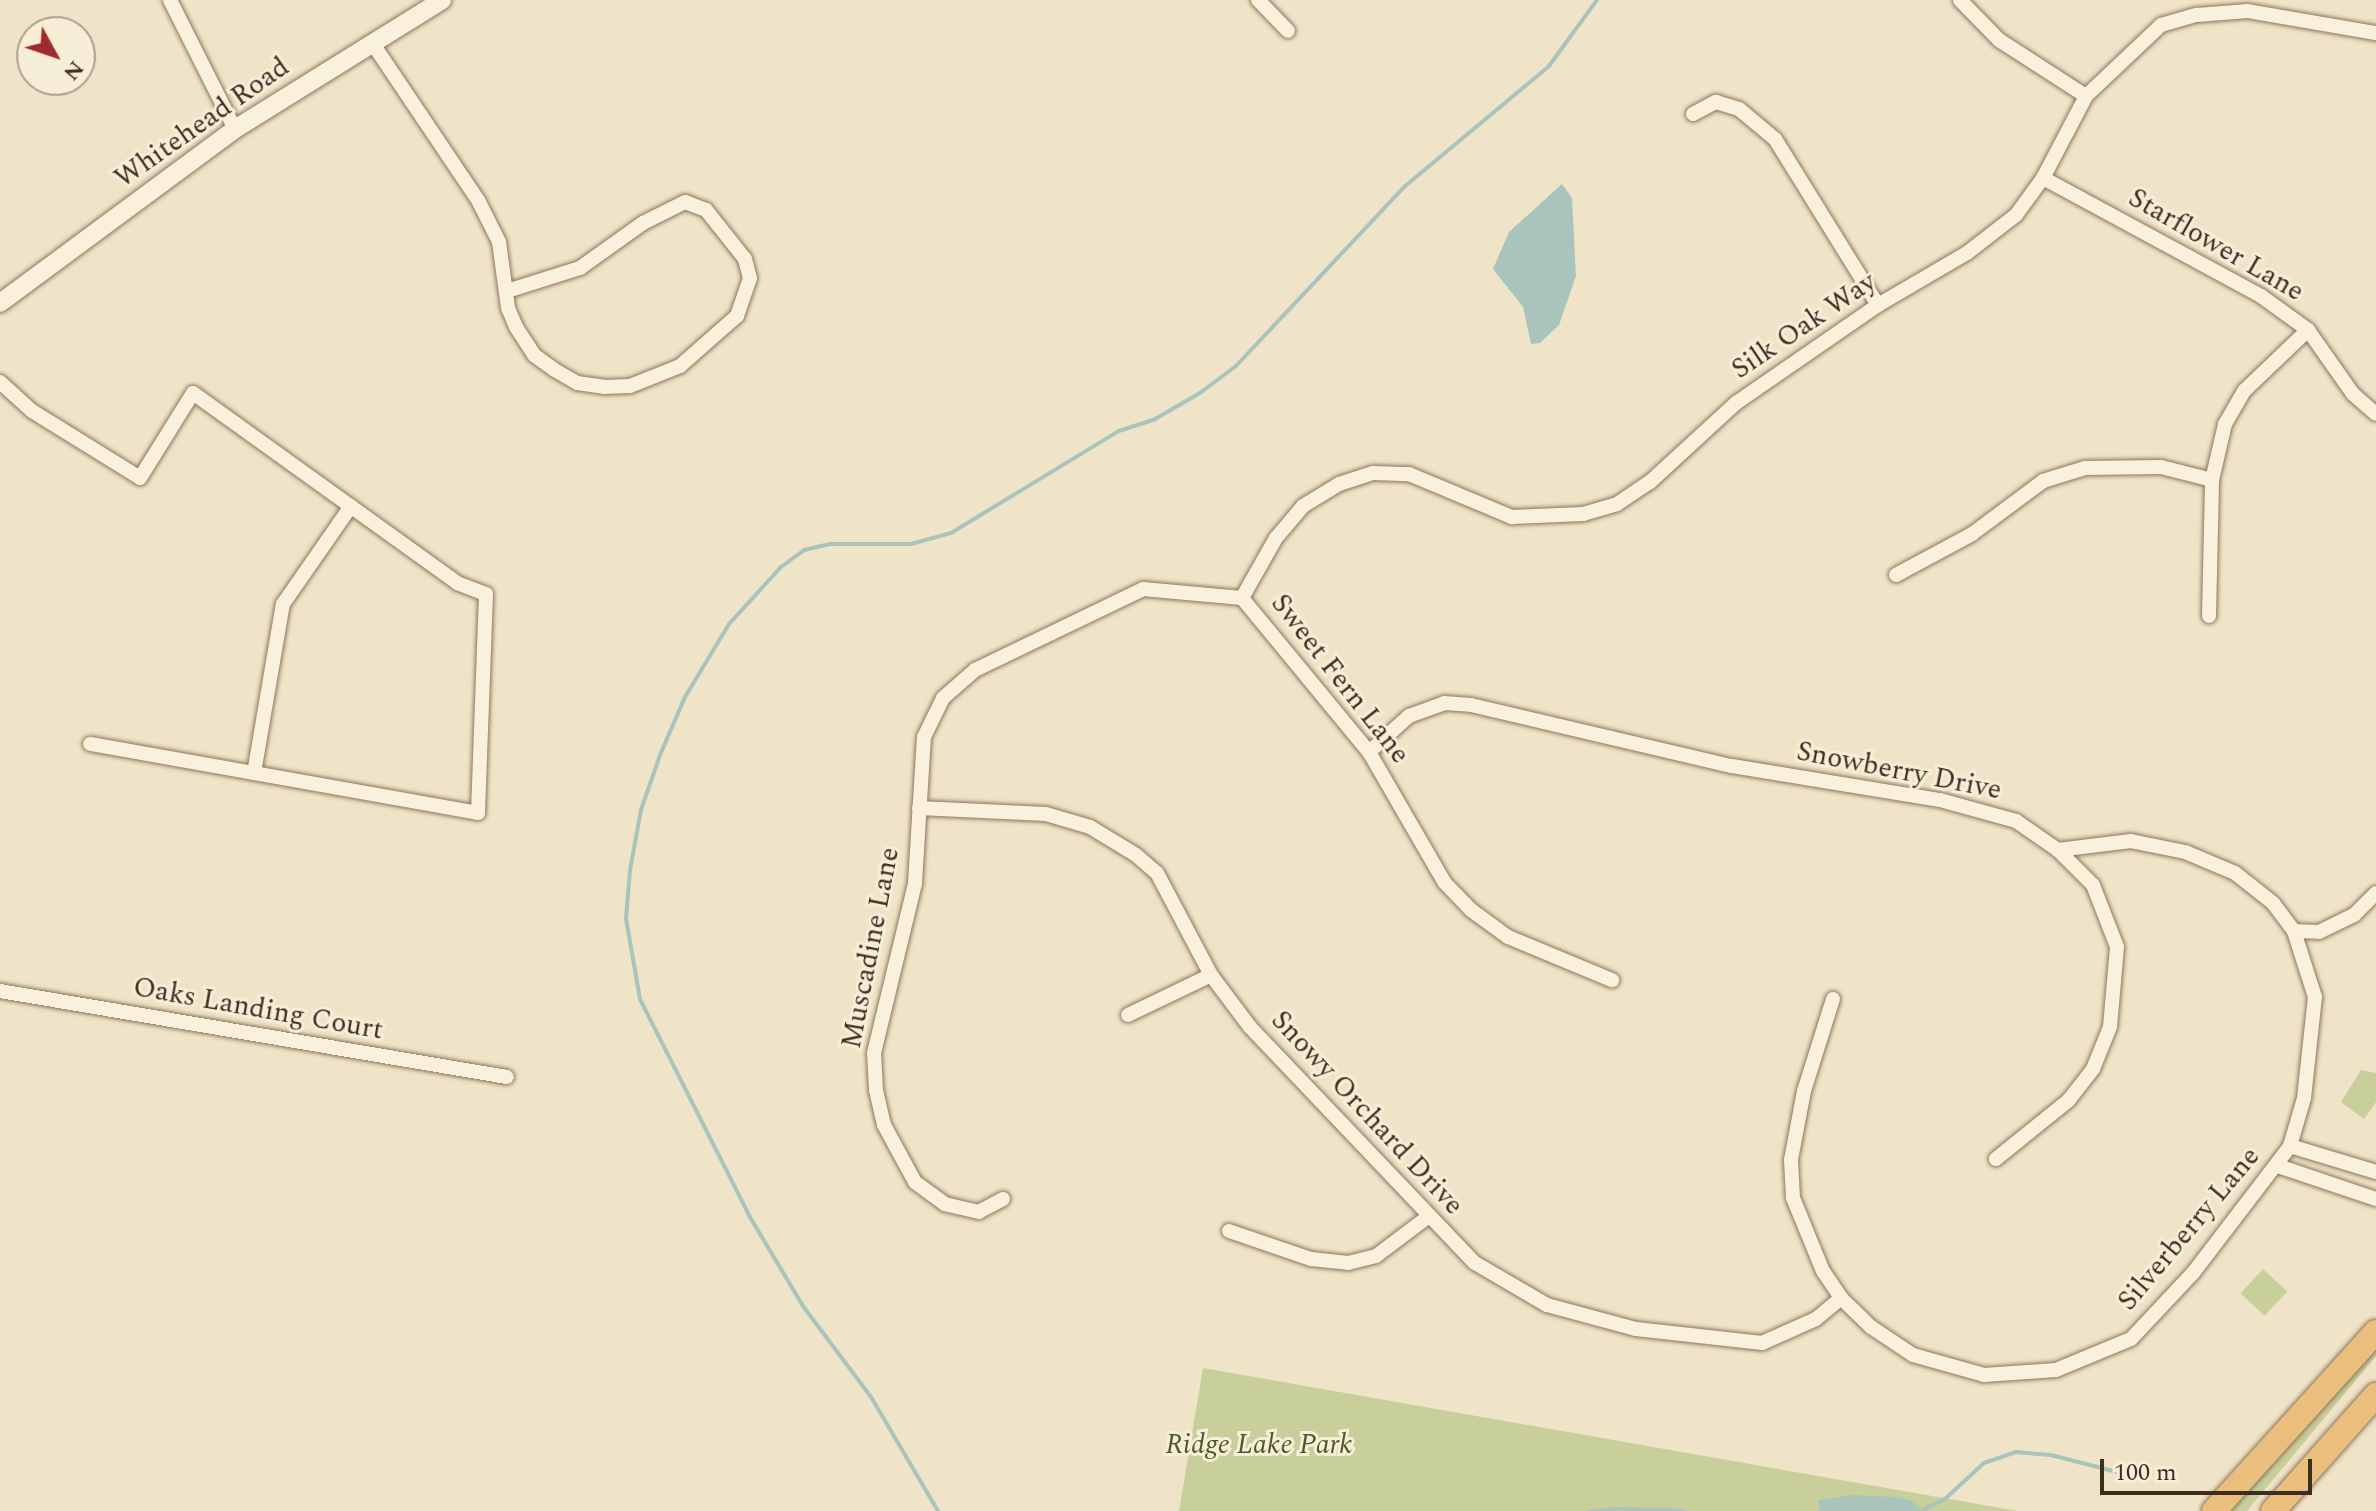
<!DOCTYPE html>
<html>
<head>
<meta charset="utf-8">
<style>
  body { margin:0 }
  #map { position:relative; width:2376px; height:1511px; overflow:hidden; background:#f0e4c8; font-family:Spectral,serif }
  div>[style] { position:absolute }
  .green>* { inset:0; background:#c9cf9b; transform-origin:0 0 }
  .water>* { inset:0; background:#a9c4bc }
  .stream>* { height:4px; margin:-2px; padding:0 2px; transform-origin:2px; border-radius:2px; background:#a9c4bc }
  .roads { filter:drop-shadow(0 0 2px #8d765c) drop-shadow(0 0 2px #8d765c) }
  .minor>* { height:14px; margin:-7px; padding:0 7px; transform-origin:7px; border-radius:7px; background:#faf1dc }
  .tertiary>* { height:18px; margin:-9px; padding:0 9px; transform-origin:9px; border-radius:9px; background:#faf1dc }
  .trunk>* { height:24px; margin:-12px; padding:0 12px; transform-origin:12px; border-radius:12px; background:#eabe7c }
  span { translate:-50% -50%; white-space:nowrap; text-align:center; line-height:1.15; -webkit-text-stroke:6px #f7eed8; paint-order:stroke }
  .street-label { font-size:28px; color:#3d2e20 }
  .park-label { font-size:28px; color:#4d5a26; font-style:italic }
  .north { position:absolute; left:16px; top:16px; width:80px; height:80px; box-sizing:border-box; background:#f7eed8; border:2px solid #ada18e; border-radius:50%; rotate:130deg; font-size:22px; font-weight:700; line-height:32px; text-align:center; color:#3d2e20 }
  .north::after { content:''; display:block; margin:auto; width:28px; height:36px; background:#9e2a2b; clip-path:polygon(50% 0,100% 100%,50% 72%,0 100%) }
  .scale { position:absolute; left:2100px; top:1459px; width:212px; height:36px; box-sizing:border-box; border:4px solid #3d2e20; border-top:0; padding-left:10px; font-size:24px; line-height:28px; white-space:nowrap; color:#3d2e20; -webkit-text-stroke:6px #f7eed8; paint-order:stroke }
</style>
</head>
<body>
<div id="map">
  <div class="green">
    <div style="clip-path:polygon(2361px 1070px,2376px 1073px,2376px 1102px,2364px 1119px,2341px 1102px)"></div>
    <div style="left:2263px;top:1269px;width:33px;height:33px;rotate:43deg"></div>
    <div style="clip-path:polygon(2376px 1342px,2376px 1356px,2247px 1511px,2223px 1511px)"></div>
    <div style="clip-path:polygon(1203px 1368px,2018px 1511px,1179px 1511px)"></div>
  </div>
  <div class="water">
    <div style="clip-path:polygon(1562px 184px,1572px 198px,1576px 276px,1559px 325px,1540px 343px,1531px 344px,1523px 307px,1493px 269px,1509px 232px)"></div>
    <div style="clip-path:polygon(1853px 1495px,1895px 1497px,1912px 1501px,1923px 1511px,1819px 1511px,1818px 1500px)"></div>
    <div style="clip-path:polygon(1613px 1507px,1671px 1508px,1690px 1511px,1585px 1511px)"></div>
  </div>
  <div class="stream">
    <div style="left:1923px;top:1510px;width:25px;rotate:-27deg"></div>
    <div style="left:1945px;top:1499px;width:53px;rotate:-42.7deg"></div>
    <div style="left:1984px;top:1463px;width:34px;rotate:-19deg"></div>
    <div style="left:2016px;top:1452px;width:35px;rotate:5deg"></div>
    <div style="left:2051px;top:1455px;width:88px;rotate:14.5deg"></div>
    <div style="left:938px;top:1511px;width:132px;rotate:-120.4deg"></div>
    <div style="left:871px;top:1397px;width:114px;rotate:-126.8deg"></div>
    <div style="left:803px;top:1306px;width:104px;rotate:-120.8deg"></div>
    <div style="left:750px;top:1217px;width:244px;rotate:-116.8deg"></div>
    <div style="left:640px;top:999px;width:81px;rotate:-99.9deg"></div>
    <div style="left:626px;top:919px;width:49px;rotate:-85.3deg"></div>
    <div style="left:630px;top:870px;width:61px;rotate:-79.6deg"></div>
    <div style="left:641px;top:810px;width:58px;rotate:-70.9deg"></div>
    <div style="left:660px;top:755px;width:63px;rotate:-66.7deg"></div>
    <div style="left:685px;top:697px;width:85px;rotate:-58.9deg"></div>
    <div style="left:729px;top:624px;width:77px;rotate:-47.6deg"></div>
    <div style="left:781px;top:567px;width:29px;rotate:-36deg"></div>
    <div style="left:804px;top:550px;width:28px;rotate:-13deg"></div>
    <div style="left:831px;top:544px;width:80px"></div>
    <div style="left:911px;top:544px;width:41px;rotate:-15.4deg"></div>
    <div style="left:951px;top:533px;width:197px;rotate:-31.3deg"></div>
    <div style="left:1119px;top:431px;width:38px;rotate:-18deg"></div>
    <div style="left:1155px;top:419px;width:52px;rotate:-30deg"></div>
    <div style="left:1200px;top:393px;width:45px;rotate:-36.9deg"></div>
    <div style="left:1236px;top:366px;width:245px;rotate:-46.8deg"></div>
    <div style="left:1404px;top:187px;width:189px;rotate:-39.8deg"></div>
    <div style="left:1549px;top:66px;width:82px;rotate:-54deg"></div>
  </div>
  <div class="roads">
    <div class="minor">
      <div style="left:170px;top:0;width:144px;rotate:63.3deg"></div>
      <div style="left:1258px;top:0;width:43px;rotate:45.9deg"></div>
      <div style="left:1960px;top:0;width:56px;rotate:45.7deg"></div>
      <div style="left:1999px;top:40px;width:103px;rotate:32.8deg"></div>
      <div style="left:373px;top:44px;width:190px;rotate:56.1deg"></div>
      <div style="left:479px;top:202px;width:45px;rotate:63.4deg"></div>
      <div style="left:499px;top:242px;width:67px;rotate:82.2deg"></div>
      <div style="left:508px;top:308px;width:21px;rotate:67deg"></div>
      <div style="left:516px;top:327px;width:33px;rotate:57deg"></div>
      <div style="left:534px;top:355px;width:24px;rotate:36deg"></div>
      <div style="left:553px;top:369px;width:28px;rotate:30deg"></div>
      <div style="left:577px;top:383px;width:27px;rotate:8deg"></div>
      <div style="left:604px;top:387px;width:26px;rotate:-2deg"></div>
      <div style="left:630px;top:386px;width:54px;rotate:-21.8deg"></div>
      <div style="left:680px;top:366px;width:76px;rotate:-41.3deg"></div>
      <div style="left:737px;top:316px;width:40px;rotate:-71.1deg"></div>
      <div style="left:750px;top:278px;width:20px;rotate:-105deg"></div>
      <div style="left:745px;top:259px;width:63px;rotate:-128.5deg"></div>
      <div style="left:706px;top:210px;width:22px;rotate:-159deg"></div>
      <div style="left:685px;top:202px;width:47px;rotate:153.4deg"></div>
      <div style="left:643px;top:223px;width:77px;rotate:144.5deg"></div>
      <div style="left:580px;top:268px;width:77px;rotate:162.5deg"></div>
      <div style="left:1693px;top:114px;width:26px;rotate:-28deg"></div>
      <div style="left:1716px;top:102px;width:24px;rotate:17deg"></div>
      <div style="left:1739px;top:109px;width:47px;rotate:39.8deg"></div>
      <div style="left:1775px;top:139px;width:195px;rotate:58.2deg"></div>
      <div style="left:2043px;top:178px;width:248px;rotate:28.4deg"></div>
      <div style="left:2261px;top:296px;width:58px;rotate:35.9deg"></div>
      <div style="left:2308px;top:330px;width:78px;rotate:54.9deg"></div>
      <div style="left:2353px;top:394px;width:30px;rotate:41deg"></div>
      <div style="left:0;top:382px;width:43px;rotate:42.2deg"></div>
      <div style="left:32px;top:411px;width:127px;rotate:31.8deg"></div>
      <div style="left:140px;top:478px;width:100px;rotate:-58.1deg"></div>
      <div style="left:193px;top:393px;width:325px;rotate:35.7deg"></div>
      <div style="left:457px;top:583px;width:31px;rotate:21deg"></div>
      <div style="left:486px;top:594px;width:219px;rotate:92.1deg"></div>
      <div style="left:478px;top:813px;width:394px;rotate:-169.9deg"></div>
      <div style="left:1896px;top:575px;width:86px;rotate:-28.3deg"></div>
      <div style="left:1972px;top:534px;width:89px;rotate:-36.7deg"></div>
      <div style="left:2043px;top:481px;width:44px;rotate:-17.2deg"></div>
      <div style="left:2085px;top:468px;width:76px;rotate:-0.8deg"></div>
      <div style="left:2161px;top:467px;width:53px;rotate:14.3deg"></div>
      <div style="left:1242px;top:598px;width:69px;rotate:-60.5deg"></div>
      <div style="left:1276px;top:538px;width:42px;rotate:-49.8deg"></div>
      <div style="left:1303px;top:506px;width:42px;rotate:-31.4deg"></div>
      <div style="left:1339px;top:484px;width:36px;rotate:-18deg"></div>
      <div style="left:1373px;top:473px;width:36px;rotate:2deg"></div>
      <div style="left:1409px;top:474px;width:112px;rotate:22.7deg"></div>
      <div style="left:1512px;top:517px;width:71px;rotate:-2.4deg"></div>
      <div style="left:1583px;top:514px;width:35px;rotate:-16deg"></div>
      <div style="left:1617px;top:504px;width:40px;rotate:-34deg"></div>
      <div style="left:1650px;top:482px;width:117px;rotate:-42.6deg"></div>
      <div style="left:1736px;top:403px;width:173px;rotate:-34.6deg"></div>
      <div style="left:1878px;top:305px;width:103px;rotate:-30.3deg"></div>
      <div style="left:1967px;top:253px;width:62px;rotate:-37.8deg"></div>
      <div style="left:2016px;top:215px;width:46px;rotate:-53.9deg"></div>
      <div style="left:2043px;top:178px;width:93px;rotate:-62.3deg"></div>
      <div style="left:2086px;top:96px;width:103px;rotate:-43.4deg"></div>
      <div style="left:2161px;top:25px;width:37px;rotate:-16deg"></div>
      <div style="left:2197px;top:15px;width:51px;rotate:-4.5deg"></div>
      <div style="left:2248px;top:11px;width:130px;rotate:9.8deg"></div>
      <div style="left:2209px;top:616px;width:136px;rotate:-88.7deg"></div>
      <div style="left:2212px;top:480px;width:57px;rotate:-76.9deg"></div>
      <div style="left:2225px;top:424px;width:39px;rotate:-60deg"></div>
      <div style="left:2245px;top:390px;width:87px;rotate:-43.6deg"></div>
      <div style="left:1369px;top:752px;width:54px;rotate:-42deg"></div>
      <div style="left:1409px;top:716px;width:37px;rotate:-20deg"></div>
      <div style="left:1444px;top:703px;width:27px;rotate:4deg"></div>
      <div style="left:1471px;top:705px;width:268px;rotate:13.2deg"></div>
      <div style="left:1732px;top:766px;width:211px;rotate:9.3deg"></div>
      <div style="left:1940px;top:800px;width:79px;rotate:15.4deg"></div>
      <div style="left:2016px;top:821px;width:51px;rotate:34.6deg"></div>
      <div style="left:2058px;top:850px;width:49px;rotate:45deg"></div>
      <div style="left:2093px;top:885px;width:66px;rotate:68.8deg"></div>
      <div style="left:2117px;top:947px;width:80px;rotate:95deg"></div>
      <div style="left:2110px;top:1027px;width:45px;rotate:112deg"></div>
      <div style="left:2093px;top:1069px;width:39px;rotate:128deg"></div>
      <div style="left:2069px;top:1100px;width:94px;rotate:141.1deg"></div>
      <div style="left:254px;top:773px;width:171px;rotate:-80.3deg"></div>
      <div style="left:283px;top:604px;width:119px;rotate:-55.2deg"></div>
      <div style="left:919px;top:808px;width:127px;rotate:2.7deg"></div>
      <div style="left:1046px;top:814px;width:46px;rotate:16.5deg"></div>
      <div style="left:1090px;top:827px;width:54px;rotate:31.3deg"></div>
      <div style="left:1136px;top:855px;width:28px;rotate:41deg"></div>
      <div style="left:1157px;top:873px;width:115px;rotate:62.1deg"></div>
      <div style="left:1211px;top:975px;width:65px;rotate:53.1deg"></div>
      <div style="left:1250px;top:1027px;width:326px;rotate:46.4deg"></div>
      <div style="left:1475px;top:1263px;width:83px;rotate:30.3deg"></div>
      <div style="left:1547px;top:1305px;width:92px;rotate:15.1deg"></div>
      <div style="left:1636px;top:1329px;width:127px;rotate:6.3deg"></div>
      <div style="left:1762px;top:1343px;width:59px;rotate:-24deg"></div>
      <div style="left:1816px;top:1319px;width:33px;rotate:-40deg"></div>
      <div style="left:2294px;top:931px;width:25px;rotate:2deg"></div>
      <div style="left:2319px;top:932px;width:39px;rotate:-26deg"></div>
      <div style="left:2354px;top:915px;width:31px;rotate:-45deg"></div>
      <div style="left:0;top:991px;width:514px;rotate:9.63deg"></div>
      <div style="left:1833px;top:999px;width:96px;rotate:107.5deg"></div>
      <div style="left:1804px;top:1091px;width:70px;rotate:100.7deg"></div>
      <div style="left:1791px;top:1160px;width:38px;rotate:87deg"></div>
      <div style="left:1793px;top:1198px;width:79px;rotate:67.7deg"></div>
      <div style="left:1823px;top:1271px;width:32px;rotate:56deg"></div>
      <div style="left:1841px;top:1298px;width:42px;rotate:44deg"></div>
      <div style="left:1871px;top:1327px;width:50px;rotate:33.7deg"></div>
      <div style="left:1913px;top:1355px;width:74px;rotate:15.7deg"></div>
      <div style="left:1984px;top:1375px;width:72px;rotate:-4deg"></div>
      <div style="left:2056px;top:1370px;width:81px;rotate:-22.5deg"></div>
      <div style="left:2131px;top:1339px;width:91px;rotate:-46.8deg"></div>
      <div style="left:2193px;top:1273px;width:160px;rotate:-52.6deg"></div>
      <div style="left:2290px;top:1146px;width:50px;rotate:-73.7deg"></div>
      <div style="left:2304px;top:1098px;width:102px;rotate:-83.8deg"></div>
      <div style="left:2315px;top:997px;width:69px;rotate:-107.7deg"></div>
      <div style="left:2294px;top:931px;width:35px;rotate:-127deg"></div>
      <div style="left:2273px;top:903px;width:48px;rotate:-141.7deg"></div>
      <div style="left:2235px;top:873px;width:54px;rotate:-157.2deg"></div>
      <div style="left:2185px;top:852px;width:55px;rotate:-168.5deg"></div>
      <div style="left:2131px;top:841px;width:74px;rotate:173deg"></div>
      <div style="left:1128px;top:1015px;width:92px;rotate:-25.7deg"></div>
      <div style="left:2290px;top:1146px;width:90px;rotate:16.8deg"></div>
      <div style="left:2278px;top:1166px;width:103px;rotate:18.6deg"></div>
      <div style="left:1003px;top:1199px;width:27px;rotate:152deg"></div>
      <div style="left:979px;top:1212px;width:35px;rotate:-167deg"></div>
      <div style="left:945px;top:1204px;width:37px;rotate:-144deg"></div>
      <div style="left:915px;top:1182px;width:65px;rotate:-118.5deg"></div>
      <div style="left:884px;top:1125px;width:36px;rotate:-103deg"></div>
      <div style="left:876px;top:1090px;width:37px;rotate:-93deg"></div>
      <div style="left:874px;top:1053px;width:175px;rotate:-76.4deg"></div>
      <div style="left:915px;top:883px;width:146px;rotate:-86.5deg"></div>
      <div style="left:924px;top:737px;width:43px;rotate:-64deg"></div>
      <div style="left:943px;top:698px;width:43px;rotate:-41.2deg"></div>
      <div style="left:975px;top:670px;width:187px;rotate:-25.7deg"></div>
      <div style="left:1143px;top:589px;width:99px;rotate:5.2deg"></div>
      <div style="left:1242px;top:598px;width:200px;rotate:50.5deg"></div>
      <div style="left:1369px;top:752px;width:151px;rotate:59.9deg"></div>
      <div style="left:1445px;top:883px;width:37px;rotate:46deg"></div>
      <div style="left:1471px;top:910px;width:46px;rotate:36.1deg"></div>
      <div style="left:1508px;top:937px;width:113px;rotate:22.5deg"></div>
      <div style="left:1229px;top:1231px;width:87px;rotate:18.9deg"></div>
      <div style="left:1311px;top:1259px;width:37px;rotate:6deg"></div>
      <div style="left:1348px;top:1263px;width:29px;rotate:-14deg"></div>
      <div style="left:1376px;top:1256px;width:66px;rotate:-37deg"></div>
    </div>
    <div class="tertiary">
      <div style="left:0;top:303px;width:292px;rotate:-36.5deg"></div>
      <div style="left:235px;top:129px;width:244px;rotate:-31.9deg"></div>
    </div>
    <div class="trunk">
      <div style="left:2214px;top:1511px;width:241px;rotate:-47.9deg"></div>
      <div style="left:2273px;top:1511px;width:155px;rotate:-48.4deg"></div>
    </div>
  </div>
  <div class="street-label">
    <span style="left:202px;top:123px;rotate:-35deg">Whitehead Road</span>
    <span style="left:2216px;top:245px;rotate:30deg">Starflower Lane</span>
    <span style="left:1804px;top:326px;rotate:-34deg">Silk Oak Way</span>
    <span style="left:1340px;top:679px;rotate:52deg">Sweet Fern Lane</span>
    <span style="left:1899px;top:771px;rotate:11deg">Snowberry Drive</span>
    <span style="left:871px;top:948px;rotate:-79deg">Muscadine Lane</span>
    <span style="left:258px;top:1009px;rotate:10deg">Oaks Landing Court</span>
    <span style="left:1367px;top:1113px;rotate:47deg">Snowy Orchard Drive</span>
    <span style="left:2189px;top:1229px;rotate:-50deg">Silverberry Lane</span>
  </div>
  <div class="park-label">
    <span style="left:1259px;top:1445px">Ridge Lake Park</span>
  </div>
  <div class="north">N</div>
  <div class="scale">100 m</div>
</div>
</body>
</html>
